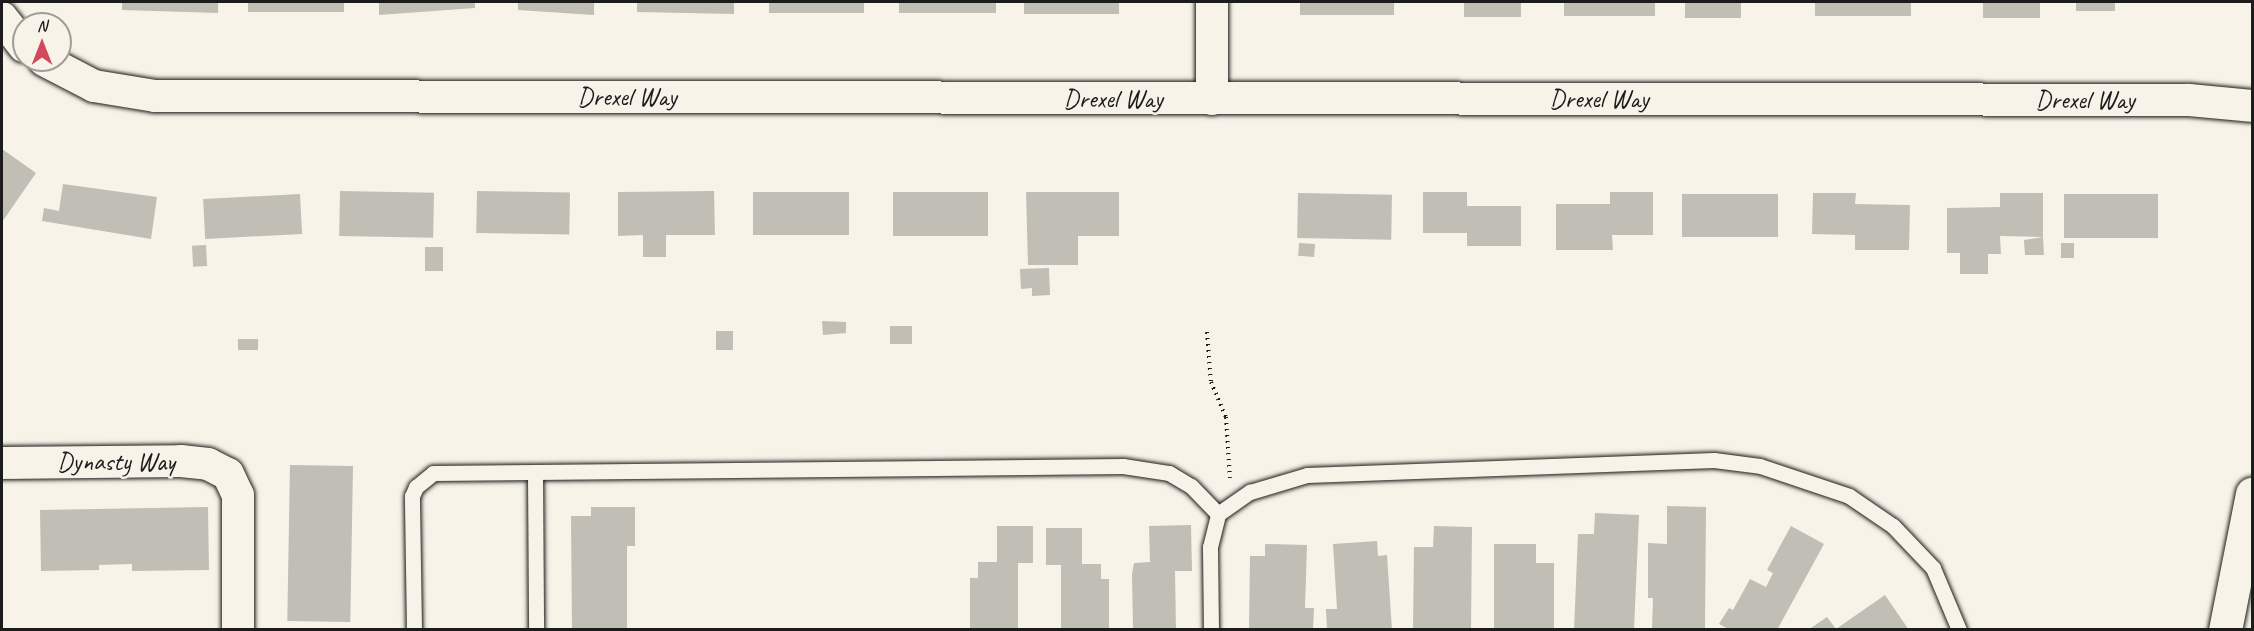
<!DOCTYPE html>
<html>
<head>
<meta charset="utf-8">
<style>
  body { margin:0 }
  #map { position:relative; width:2254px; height:631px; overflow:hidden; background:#f7f3e8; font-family:Caveat,sans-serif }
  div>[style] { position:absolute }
  .building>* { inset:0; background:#c0beb5; transform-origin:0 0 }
  .path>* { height:4px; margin-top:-2px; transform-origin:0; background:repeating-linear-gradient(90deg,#1c1c1c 0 1.5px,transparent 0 6px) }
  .roads { filter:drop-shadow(0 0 2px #1c1c1c) drop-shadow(0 0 2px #1c1c1c) }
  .service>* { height:15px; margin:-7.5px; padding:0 7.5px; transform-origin:7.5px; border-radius:7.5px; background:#f7f3e8 }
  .minor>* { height:32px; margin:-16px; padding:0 16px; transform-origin:16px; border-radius:16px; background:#f7f3e8 }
  .tertiary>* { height:33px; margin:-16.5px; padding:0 16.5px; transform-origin:16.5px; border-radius:16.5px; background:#f7f3e8 }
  span { translate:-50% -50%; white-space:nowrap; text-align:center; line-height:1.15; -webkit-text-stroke:5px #f7f3e8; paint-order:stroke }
  .street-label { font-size:26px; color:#1c1c1c }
  .frame { position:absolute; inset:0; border:3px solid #1c1c1c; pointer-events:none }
  .north { position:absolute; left:12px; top:12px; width:60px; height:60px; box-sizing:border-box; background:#f7f3e8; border:2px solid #9f9d96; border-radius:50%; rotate:0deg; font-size:16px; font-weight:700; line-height:24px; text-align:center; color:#1c1c1c }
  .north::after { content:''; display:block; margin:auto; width:21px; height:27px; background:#d1495b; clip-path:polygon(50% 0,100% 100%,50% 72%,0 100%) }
</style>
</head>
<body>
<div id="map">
  <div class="building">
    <div style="clip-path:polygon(122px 2px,218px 2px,218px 13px,122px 10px)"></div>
    <div style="left:248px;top:2px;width:96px;height:10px"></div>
    <div style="clip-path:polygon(379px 2px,475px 2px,475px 8px,379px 15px)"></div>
    <div style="clip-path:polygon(518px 2px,594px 2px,594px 15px,518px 10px)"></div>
    <div style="clip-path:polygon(637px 2px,734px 2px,734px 14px,637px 12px)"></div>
    <div style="left:769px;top:2px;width:95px;height:11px"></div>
    <div style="left:899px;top:2px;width:97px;height:11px"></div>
    <div style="left:1024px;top:2px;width:95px;height:12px"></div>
    <div style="left:1300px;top:2px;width:94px;height:13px"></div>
    <div style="left:1464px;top:2px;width:57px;height:15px"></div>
    <div style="left:1564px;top:2px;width:91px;height:14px"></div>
    <div style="left:1685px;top:2px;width:56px;height:16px"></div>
    <div style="left:1815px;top:2px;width:96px;height:14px"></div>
    <div style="left:1983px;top:2px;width:57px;height:16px"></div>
    <div style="left:2076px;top:2px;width:39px;height:9px"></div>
    <div style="clip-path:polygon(2px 149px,36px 173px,2px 222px)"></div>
    <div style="clip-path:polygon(63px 184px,157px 197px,151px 239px,42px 221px,44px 208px,59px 211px)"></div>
    <div style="left:340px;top:191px;width:94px;height:45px;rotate:1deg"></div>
    <div style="left:477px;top:191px;width:93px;height:42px;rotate:1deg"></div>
    <div style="clip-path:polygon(714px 191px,715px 235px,666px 235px,666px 257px,643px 257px,643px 235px,618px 236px,618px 192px)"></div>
    <div style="left:753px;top:192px;width:96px;height:43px"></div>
    <div style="left:893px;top:192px;width:95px;height:44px"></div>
    <div style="clip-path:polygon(1026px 192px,1119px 192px,1119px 236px,1078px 236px,1078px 265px,1028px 265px)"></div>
    <div style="clip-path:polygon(1423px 192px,1467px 192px,1467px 206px,1521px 206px,1521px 246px,1467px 246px,1467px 233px,1423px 233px)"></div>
    <div style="clip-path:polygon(1610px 192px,1653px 192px,1653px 235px,1612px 235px,1613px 250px,1556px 250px,1556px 204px,1610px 204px)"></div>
    <div style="left:1298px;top:193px;width:94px;height:45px;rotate:1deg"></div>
    <div style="clip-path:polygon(1813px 193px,1856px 193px,1855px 204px,1910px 205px,1909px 250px,1855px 250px,1855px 235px,1812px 234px)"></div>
    <div style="clip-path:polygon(2000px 193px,2043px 193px,2043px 237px,2000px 236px,2001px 254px,1988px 254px,1988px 274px,1960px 274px,1960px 253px,1947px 253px,1947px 208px,2000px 207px)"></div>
    <div style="left:300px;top:194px;width:40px;height:97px;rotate:87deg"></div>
    <div style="left:1682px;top:194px;width:96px;height:43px"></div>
    <div style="left:2064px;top:194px;width:94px;height:44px"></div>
    <div style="clip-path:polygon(2043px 237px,2044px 255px,2025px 255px,2024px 240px)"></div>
    <div style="left:2061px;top:243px;width:13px;height:15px"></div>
    <div style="left:1315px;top:244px;width:13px;height:16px;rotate:94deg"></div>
    <div style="left:206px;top:245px;width:21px;height:14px;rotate:87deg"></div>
    <div style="left:425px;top:247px;width:18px;height:24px"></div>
    <div style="clip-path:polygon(1049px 268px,1050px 295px,1032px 296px,1032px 288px,1021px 289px,1020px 269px)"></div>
    <div style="clip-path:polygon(822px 321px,846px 322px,846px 333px,823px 335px)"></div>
    <div style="left:890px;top:326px;width:22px;height:18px"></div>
    <div style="left:716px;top:331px;width:17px;height:19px"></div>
    <div style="left:238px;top:339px;width:20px;height:11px"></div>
    <div style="left:290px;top:465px;width:63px;height:156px;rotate:1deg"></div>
    <div style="clip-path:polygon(1667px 506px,1706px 507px,1705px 630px,1652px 630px,1653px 598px,1648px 598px,1648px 543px,1667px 544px)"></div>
    <div style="clip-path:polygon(208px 507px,209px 570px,132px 571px,132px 564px,99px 565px,99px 570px,41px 571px,40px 510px)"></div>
    <div style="clip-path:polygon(591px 507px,635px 507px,635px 546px,627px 546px,627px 630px,572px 630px,571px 516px,591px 516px)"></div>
    <div style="clip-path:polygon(1595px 513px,1639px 515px,1634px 630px,1574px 630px,1578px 534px,1594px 534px)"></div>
    <div style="clip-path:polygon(1191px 525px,1192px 571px,1175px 571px,1176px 630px,1133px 630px,1132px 574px,1134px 563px,1150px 562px,1149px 526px)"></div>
    <div style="clip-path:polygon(997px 526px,1033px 526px,1033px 563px,1018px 563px,1018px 630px,970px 630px,970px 578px,978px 578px,978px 562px,997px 562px)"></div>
    <div style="clip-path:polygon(1434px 526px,1472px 527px,1471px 630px,1413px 630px,1414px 547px,1433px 547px)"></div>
    <div style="clip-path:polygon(1791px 526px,1824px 544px,1777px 630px,1730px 630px,1719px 624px,1729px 608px,1733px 610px,1750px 579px,1766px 587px,1773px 573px,1767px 570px)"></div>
    <div style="clip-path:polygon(1046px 528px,1082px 528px,1082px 564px,1101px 564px,1101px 579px,1109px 579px,1109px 630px,1061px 630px,1061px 565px,1046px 565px)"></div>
    <div style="clip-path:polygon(1377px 541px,1378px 556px,1387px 555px,1392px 630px,1327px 630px,1326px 609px,1337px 609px,1333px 544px)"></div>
    <div style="clip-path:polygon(1265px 544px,1307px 545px,1305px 608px,1314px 608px,1313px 629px,1249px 630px,1250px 556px,1265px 556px)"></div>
    <div style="clip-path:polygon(1494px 544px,1536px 544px,1536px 563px,1554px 563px,1554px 630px,1494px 630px)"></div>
    <div style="clip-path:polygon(1885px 595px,1909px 630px,1808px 630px,1827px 617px,1836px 629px)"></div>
  </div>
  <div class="path">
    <div style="left:1207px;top:332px;width:50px;rotate:85.4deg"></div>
    <div style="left:1211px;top:382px;width:38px;rotate:67deg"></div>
    <div style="left:1226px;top:417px;width:61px;rotate:86.2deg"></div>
  </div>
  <div class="roads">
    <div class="service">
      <div style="left:535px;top:473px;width:157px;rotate:89.6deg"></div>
      <div style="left:414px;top:630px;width:134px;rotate:-90.9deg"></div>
      <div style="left:412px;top:496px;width:10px;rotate:-66deg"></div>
      <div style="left:416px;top:487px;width:22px;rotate:-39deg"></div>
      <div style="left:433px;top:473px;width:690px;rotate:-0.58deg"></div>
      <div style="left:1123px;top:466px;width:47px;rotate:8.7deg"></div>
      <div style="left:1169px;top:473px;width:26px;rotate:31deg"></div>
      <div style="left:1191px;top:486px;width:39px;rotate:46deg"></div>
      <div style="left:1211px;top:630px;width:83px;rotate:-90.7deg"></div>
      <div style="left:1210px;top:547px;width:34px;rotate:-76deg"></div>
      <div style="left:1218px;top:514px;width:39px;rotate:-35deg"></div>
      <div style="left:1250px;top:492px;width:59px;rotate:-16.6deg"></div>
      <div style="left:1307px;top:475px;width:407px;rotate:-2.1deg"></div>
      <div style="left:1714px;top:460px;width:46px;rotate:7.4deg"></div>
      <div style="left:1760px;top:466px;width:94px;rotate:18.6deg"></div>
      <div style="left:1849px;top:496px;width:53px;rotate:34.3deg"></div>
      <div style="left:1893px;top:526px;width:58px;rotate:46.4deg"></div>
      <div style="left:1933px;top:568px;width:67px;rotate:67.2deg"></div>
    </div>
    <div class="minor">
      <div style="left:2px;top:18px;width:36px;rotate:52deg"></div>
      <div style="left:44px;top:60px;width:56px;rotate:27.5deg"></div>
      <div style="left:94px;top:86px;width:62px;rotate:9.3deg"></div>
      <div style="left:155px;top:96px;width:2034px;rotate:0.11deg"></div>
      <div style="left:2189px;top:100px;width:63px;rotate:5.4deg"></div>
      <div style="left:1212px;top:99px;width:97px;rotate:-90deg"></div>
      <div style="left:2px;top:463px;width:179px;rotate:-0.6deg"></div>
      <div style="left:181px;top:461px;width:27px;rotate:6deg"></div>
      <div style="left:208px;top:464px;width:22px;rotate:27deg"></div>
      <div style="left:228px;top:474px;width:23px;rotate:65deg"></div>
      <div style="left:238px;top:495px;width:135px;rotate:90deg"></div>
    </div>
    <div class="tertiary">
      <div style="left:2225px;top:630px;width:139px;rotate:-78.8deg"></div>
    </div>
  </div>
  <div class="street-label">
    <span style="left:627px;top:97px">Drexel Way</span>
    <span style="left:1113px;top:99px">Drexel Way</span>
    <span style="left:1599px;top:99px">Drexel Way</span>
    <span style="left:2085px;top:100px">Drexel Way</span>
    <span style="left:116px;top:462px">Dynasty Way</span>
  </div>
  <div class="frame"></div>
  <div class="north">N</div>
</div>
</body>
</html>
